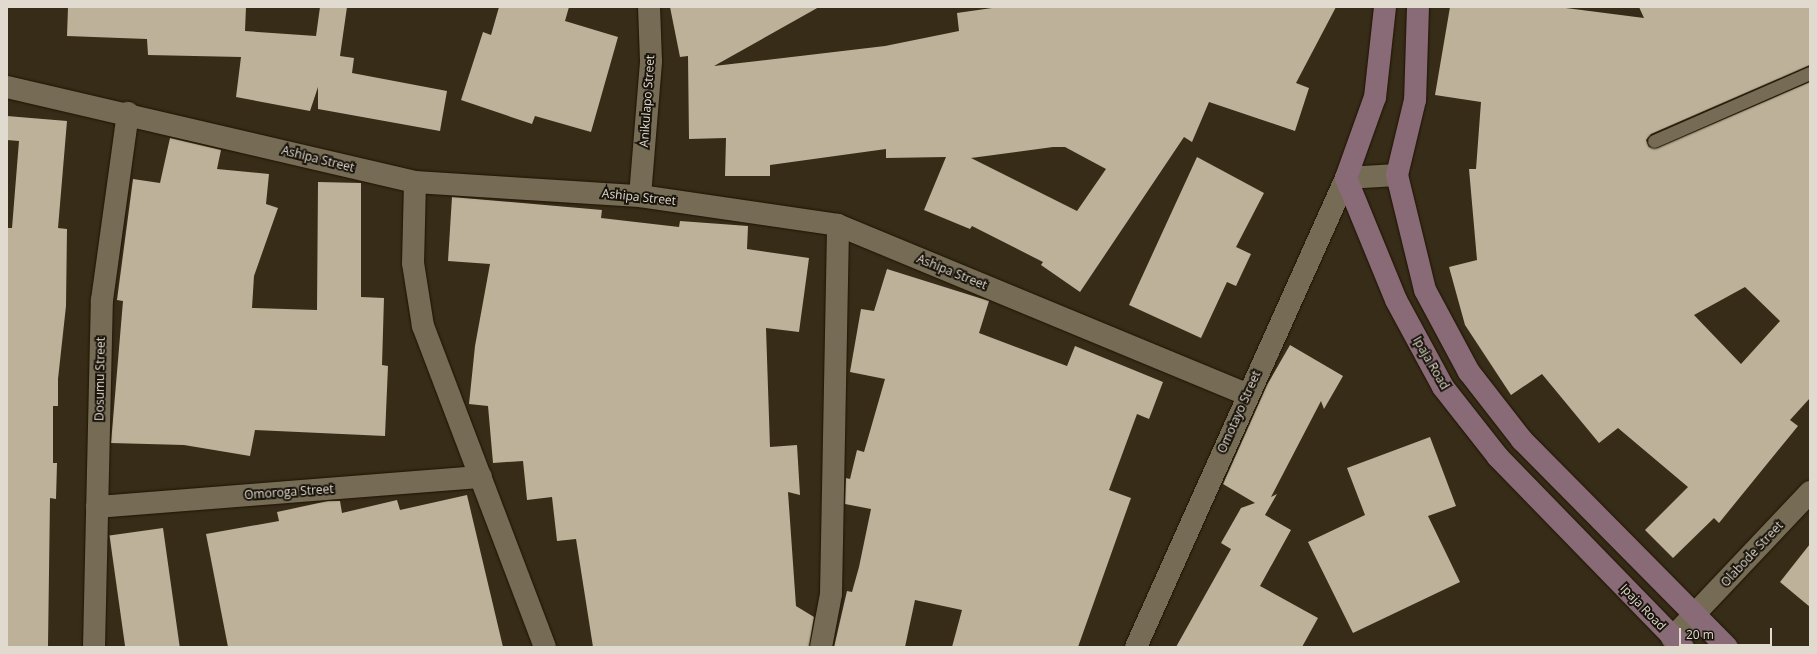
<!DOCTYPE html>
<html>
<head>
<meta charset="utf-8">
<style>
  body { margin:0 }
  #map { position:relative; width:1817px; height:654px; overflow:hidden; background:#362c18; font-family:"Open Sans",sans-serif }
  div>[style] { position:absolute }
  .building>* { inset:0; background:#bdb199; transform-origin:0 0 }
  .roads { filter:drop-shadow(0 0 1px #1e1402) drop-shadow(0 0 1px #1e1402) }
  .service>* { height:13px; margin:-6.5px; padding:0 6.5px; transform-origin:6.5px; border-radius:6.5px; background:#766b55 }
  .minor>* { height:22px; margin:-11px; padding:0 11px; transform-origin:11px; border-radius:11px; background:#766b55 }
  .tertiary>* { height:22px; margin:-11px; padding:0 11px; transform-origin:11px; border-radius:11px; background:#766b55 }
  .secondary>* { height:22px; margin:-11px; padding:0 11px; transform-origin:11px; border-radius:11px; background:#896b78 }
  span { translate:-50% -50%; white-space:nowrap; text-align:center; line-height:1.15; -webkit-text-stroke:4px #1a150c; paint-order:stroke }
  .street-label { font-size:12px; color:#e1dace }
  .frame { position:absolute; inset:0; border:8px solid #e1dace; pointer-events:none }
  .scale { position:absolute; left:1679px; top:628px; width:93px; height:18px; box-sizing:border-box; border:2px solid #e1dace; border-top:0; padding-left:5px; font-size:12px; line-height:14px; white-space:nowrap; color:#e1dace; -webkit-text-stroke:3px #1a150c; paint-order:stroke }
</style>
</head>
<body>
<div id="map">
  <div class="building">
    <div style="clip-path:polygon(68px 7px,246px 7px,245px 31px,316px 36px,320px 7px,347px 7px,340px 56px,354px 58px,352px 73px,447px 91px,440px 131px,318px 109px,318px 87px,310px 111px,236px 97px,241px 57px,148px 55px,147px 39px,67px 36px)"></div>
    <div style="clip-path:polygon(499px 7px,569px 7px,565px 21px,618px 37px,591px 132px,535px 116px,532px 124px,461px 100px,483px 32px,491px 35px)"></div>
    <div style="clip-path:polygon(evenodd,670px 7px,819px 7px,714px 66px,885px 46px,959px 31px,957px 13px,999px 7px,1336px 7px,1296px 83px,1309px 88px,1295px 131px,1209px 102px,1192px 142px,1184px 137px,1080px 292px,1041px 265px,1043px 262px,972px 226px,970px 229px,924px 210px,946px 157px,886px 158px,886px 149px,770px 165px,770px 176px,725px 176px,726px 138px,689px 139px,688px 56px,680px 57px,670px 7px,1053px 147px,1065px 147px,1106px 169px,1077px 211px,971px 158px,1053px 147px)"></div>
    <div style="clip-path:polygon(evenodd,1450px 7px,1558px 7px,1644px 18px,1639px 7px,1810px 7px,1810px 65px,1651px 134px,1646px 140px,1649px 147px,1657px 148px,1810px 82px,1810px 398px,1790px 420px,1798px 426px,1719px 523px,1714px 518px,1673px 558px,1645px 530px,1688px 487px,1618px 428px,1599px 443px,1542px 374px,1511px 395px,1465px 325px,1449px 267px,1477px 260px,1469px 169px,1476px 169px,1481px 102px,1435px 95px,1450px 7px,1745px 287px,1780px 321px,1741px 364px,1694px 315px,1745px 287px)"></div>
    <div style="clip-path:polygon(7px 116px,67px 121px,58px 228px,67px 229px,66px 306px,58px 379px,58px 406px,53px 406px,53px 463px,57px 463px,56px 499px,50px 498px,48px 647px,7px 647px,7px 228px,12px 228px,19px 141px,7px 140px)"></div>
    <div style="clip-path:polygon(170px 138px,221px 150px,217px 169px,269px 174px,266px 204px,278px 208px,254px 276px,252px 308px,317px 310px,318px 182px,361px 183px,361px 297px,384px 298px,382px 365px,388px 366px,385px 436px,255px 430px,250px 456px,184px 445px,111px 443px,123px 301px,117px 300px,133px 179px,160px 183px)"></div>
    <div style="clip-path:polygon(1197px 157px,1264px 193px,1236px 247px,1251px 254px,1236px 286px,1227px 282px,1201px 338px,1129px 305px)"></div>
    <div style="clip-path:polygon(452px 197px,602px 210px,601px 218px,679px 227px,680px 221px,748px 226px,747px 249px,809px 258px,799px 332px,766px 328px,770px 447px,797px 445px,800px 495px,788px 492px,796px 606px,814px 617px,809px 647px,593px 647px,576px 539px,557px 541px,552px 497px,527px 500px,523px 461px,493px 463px,488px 406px,469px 404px,475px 346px,490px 264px,448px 261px)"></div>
    <div style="clip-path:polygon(887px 269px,989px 301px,979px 333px,1067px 366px,1075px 346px,1163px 382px,1149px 419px,1137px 414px,1109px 490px,1131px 498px,1078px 647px,952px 647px,962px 610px,915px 600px,905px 647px,834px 647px,847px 591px,852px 592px,859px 567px,871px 509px,845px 504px,846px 478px,850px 479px,857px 450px,864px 452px,885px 379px,850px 372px,861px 309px,874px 311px)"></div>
    <div style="clip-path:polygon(1290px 345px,1343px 376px,1324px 409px,1321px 401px,1271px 497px,1277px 494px,1265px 515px,1291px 530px,1260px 586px,1318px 618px,1302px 647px,1176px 647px,1231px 549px,1221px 543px,1241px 508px,1255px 503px,1223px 484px,1267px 385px)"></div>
    <div style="clip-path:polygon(1430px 437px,1456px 506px,1428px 516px,1460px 582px,1353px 633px,1308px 542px,1365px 515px,1347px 468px)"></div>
    <div style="clip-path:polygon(467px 495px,503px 647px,228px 647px,206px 534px,279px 521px,277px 512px,328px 501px,340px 501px,342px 513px,397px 500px,400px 510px)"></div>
    <div style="left:163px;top:528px;width:120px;height:54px;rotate:82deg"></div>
    <div style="clip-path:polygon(1810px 544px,1810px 607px,1780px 582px)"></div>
  </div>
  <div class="roads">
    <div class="service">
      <div style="left:1654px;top:141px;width:170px;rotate:-23.6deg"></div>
    </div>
    <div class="minor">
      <div style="left:7px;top:87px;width:419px;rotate:13.1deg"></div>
      <div style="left:415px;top:182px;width:225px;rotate:3.6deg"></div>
      <div style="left:640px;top:196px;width:200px;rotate:8.3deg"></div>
      <div style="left:838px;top:225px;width:443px;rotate:22.5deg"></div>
      <div style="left:415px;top:182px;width:81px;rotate:91.4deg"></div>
      <div style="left:413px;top:263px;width:64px;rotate:81deg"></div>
      <div style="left:423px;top:326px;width:343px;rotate:69.2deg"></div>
      <div style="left:640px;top:196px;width:135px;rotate:-85.3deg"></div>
      <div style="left:651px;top:61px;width:54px;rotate:-92.1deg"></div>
      <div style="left:97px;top:507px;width:385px;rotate:-4.5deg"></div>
      <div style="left:1672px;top:638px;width:201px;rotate:-46.6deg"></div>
      <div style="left:94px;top:647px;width:347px;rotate:-88.7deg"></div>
      <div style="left:102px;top:300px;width:189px;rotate:-82.1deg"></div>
      <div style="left:821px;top:647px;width:54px;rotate:-79.3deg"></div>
      <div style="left:831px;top:594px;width:369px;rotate:-88.9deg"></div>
    </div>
    <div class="tertiary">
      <div style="left:1136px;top:647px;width:514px;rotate:-65.88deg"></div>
      <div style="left:1346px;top:178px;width:51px;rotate:-3.4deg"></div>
    </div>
    <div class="secondary">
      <div style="left:1385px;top:7px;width:91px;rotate:96.3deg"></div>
      <div style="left:1375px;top:97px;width:86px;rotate:109.7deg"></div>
      <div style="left:1346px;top:178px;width:132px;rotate:67.7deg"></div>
      <div style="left:1396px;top:300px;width:99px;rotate:61.6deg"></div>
      <div style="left:1443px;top:387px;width:89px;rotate:51.8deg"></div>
      <div style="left:1498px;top:457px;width:265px;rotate:45.8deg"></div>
      <div style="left:1418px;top:7px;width:93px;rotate:91.8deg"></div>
      <div style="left:1415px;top:100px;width:77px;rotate:103.5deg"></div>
      <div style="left:1397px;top:175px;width:118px;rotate:76.3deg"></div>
      <div style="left:1425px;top:290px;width:93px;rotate:61.8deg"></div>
      <div style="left:1469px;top:372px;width:86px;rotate:52.1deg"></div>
      <div style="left:1522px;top:440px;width:291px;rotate:45.3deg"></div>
    </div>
  </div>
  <div class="street-label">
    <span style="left:647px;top:101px;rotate:-86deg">Anikulapo Street</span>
    <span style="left:318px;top:159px;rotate:14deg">Ashipa Street</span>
    <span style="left:639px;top:197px;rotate:6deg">Ashipa Street</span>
    <span style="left:952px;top:272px;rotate:22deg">Ashipa Street</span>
    <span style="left:1431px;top:363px;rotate:60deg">Ipaja Road</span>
    <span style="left:100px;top:379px;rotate:-89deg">Dosumu Street</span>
    <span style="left:1239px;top:412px;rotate:-66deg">Omotayo Street</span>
    <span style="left:289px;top:492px;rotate:-4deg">Omoroga Street</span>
    <span style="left:1752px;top:554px;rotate:-47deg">Olabode Street</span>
    <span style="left:1643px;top:607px;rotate:46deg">Ipaja Road</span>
  </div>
  <div class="frame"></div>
  <div class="scale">20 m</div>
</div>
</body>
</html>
